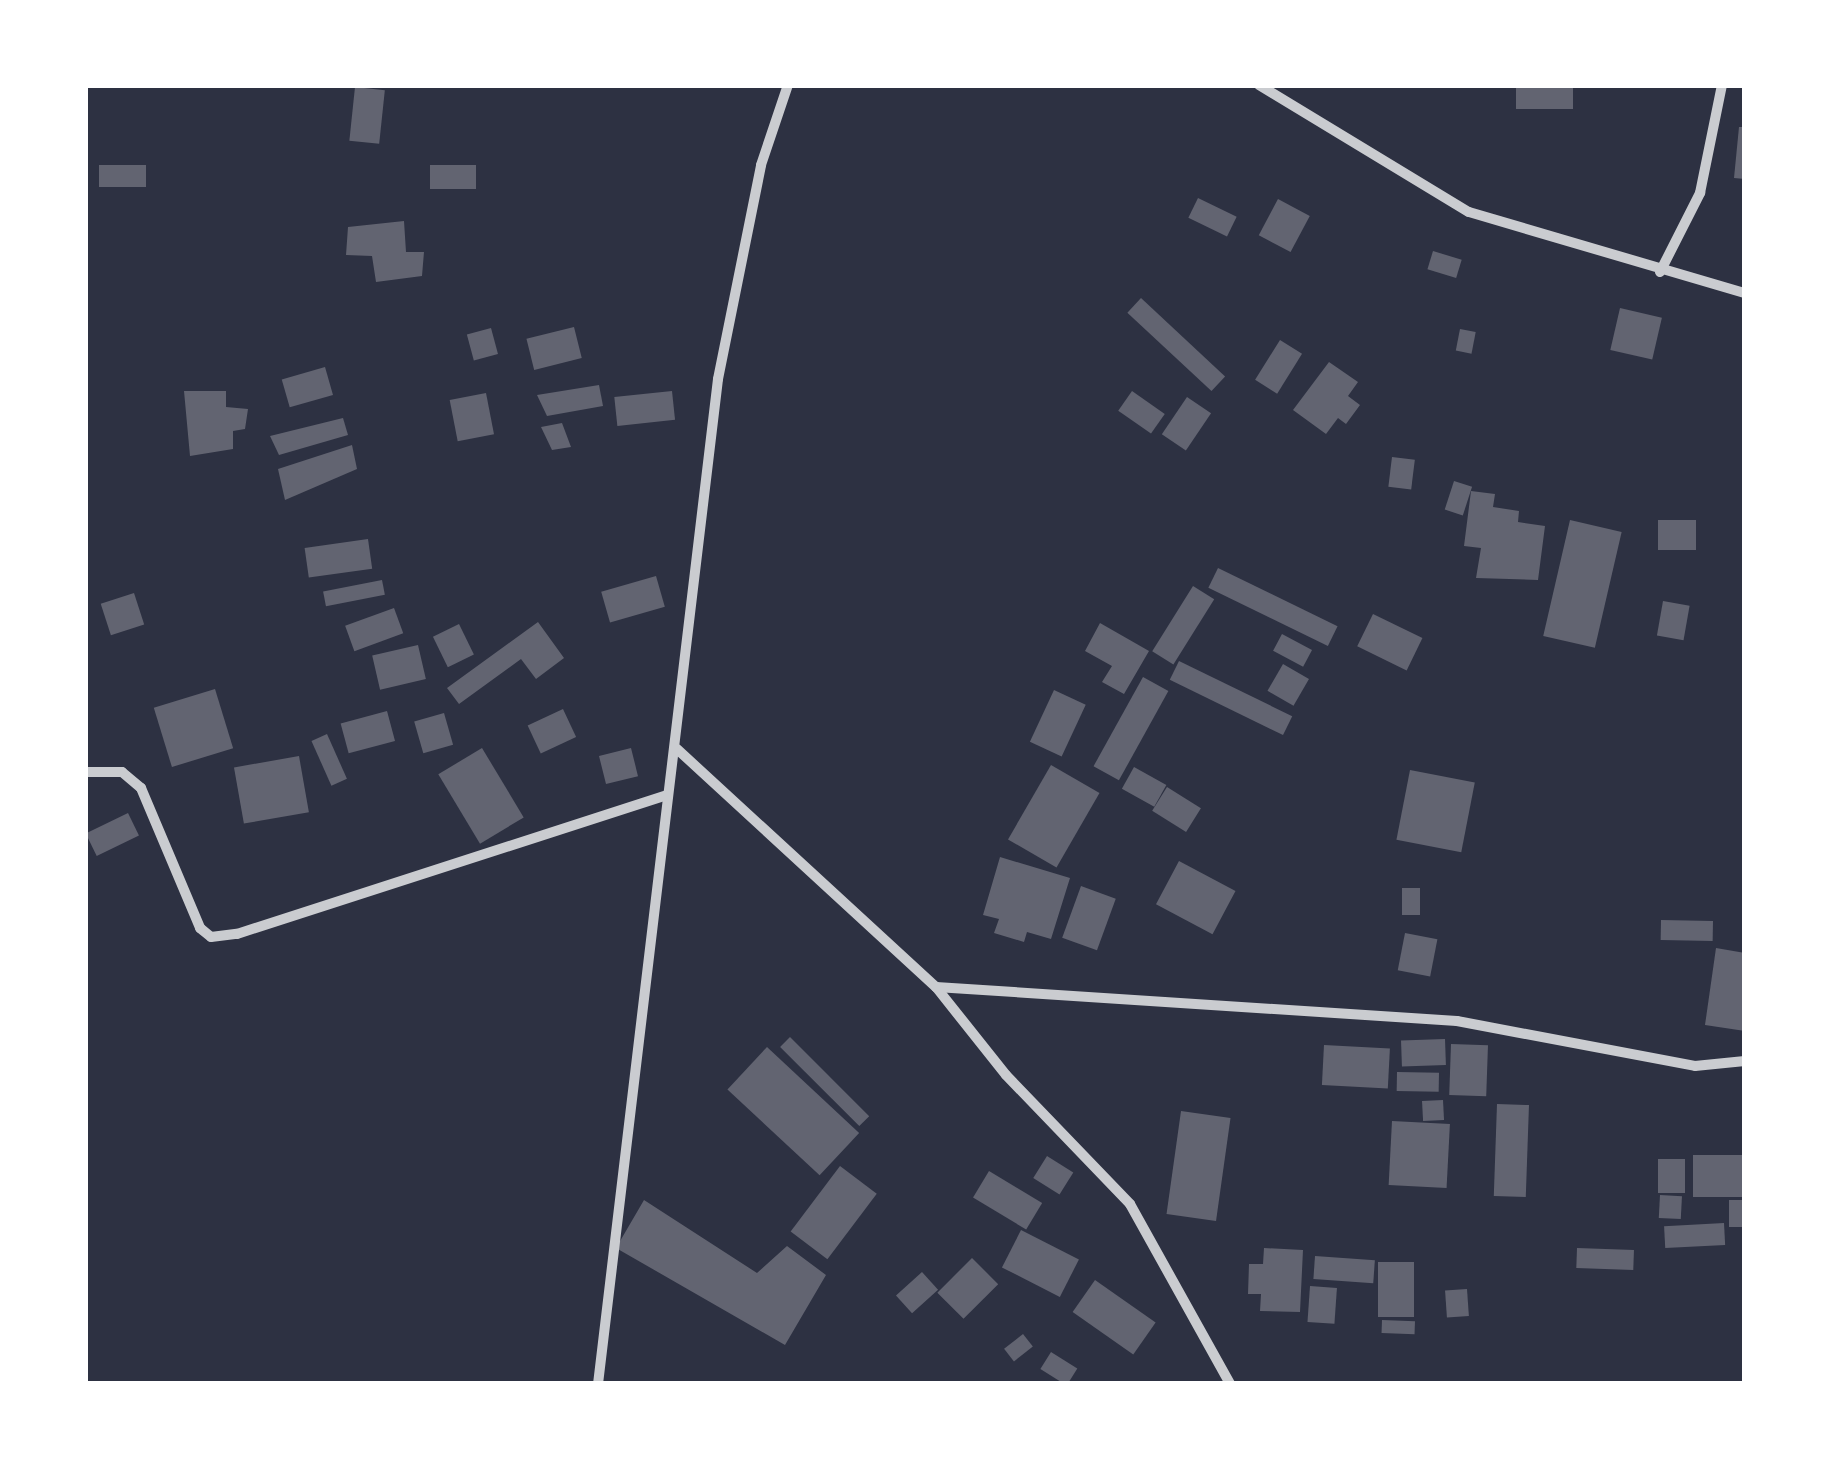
<!DOCTYPE html>
<html>
<head>
<meta charset="utf-8">
<style>
  body { margin:0 }
  #map { position:relative; width:1830px; height:1469px; overflow:hidden; background:#2d3142; font-family:Raleway,sans-serif }
  div>[style] { position:absolute }
  .building>* { inset:0; background:#626471; transform-origin:0 0 }
  .minor>* { height:10px; margin:-5px; padding:0 5px; transform-origin:5px; border-radius:5px; background:#caccd0 }
  span { translate:-50% -50%; white-space:nowrap; text-align:center; line-height:1.15; -webkit-text-stroke:8px #fff; paint-order:stroke }
  .frame { position:absolute; inset:0; border:88px solid #fff; pointer-events:none }
</style>
</head>
<body>
<div id="map">
  <div class="building">
    <div style="left:1516px;top:85px;width:57px;height:24px"></div>
    <div style="left:355px;top:87px;width:30px;height:54px;rotate:6deg"></div>
    <div style="clip-path:polygon(1739px 127px,1745px 127px,1745px 179px,1734px 178px)"></div>
    <div style="left:99px;top:165px;width:47px;height:22px"></div>
    <div style="left:430px;top:165px;width:46px;height:24px"></div>
    <div style="left:1198px;top:198px;width:43px;height:22px;rotate:26deg"></div>
    <div style="left:1278px;top:199px;width:36px;height:41px;rotate:28deg"></div>
    <div style="clip-path:polygon(404px 221px,406px 252px,424px 252px,422px 276px,376px 282px,372px 256px,346px 255px,348px 227px)"></div>
    <div style="left:1433px;top:251px;width:30px;height:19px;rotate:17deg"></div>
    <div style="left:1141px;top:298px;width:115px;height:20px;rotate:43deg"></div>
    <div style="left:1620px;top:308px;width:43px;height:43px;rotate:13deg"></div>
    <div style="left:574px;top:327px;width:32px;height:49px;rotate:76deg"></div>
    <div style="left:491px;top:328px;width:27px;height:25px;rotate:75deg"></div>
    <div style="left:1460px;top:329px;width:16px;height:22px;rotate:11deg"></div>
    <div style="left:1280px;top:340px;width:26px;height:47px;rotate:32deg"></div>
    <div style="clip-path:polygon(1329px 362px,1358px 382px,1348px 396px,1360px 405px,1346px 424px,1338px 418px,1326px 434px,1293px 410px)"></div>
    <div style="left:325px;top:367px;width:29px;height:45px;rotate:74deg"></div>
    <div style="clip-path:polygon(599px 385px,603px 406px,547px 416px,537px 395px)"></div>
    <div style="clip-path:polygon(184px 391px,226px 391px,226px 407px,248px 409px,245px 429px,233px 431px,233px 449px,190px 456px)"></div>
    <div style="left:672px;top:391px;width:29px;height:58px;rotate:84deg"></div>
    <div style="left:1132px;top:391px;width:40px;height:24px;rotate:35deg"></div>
    <div style="left:486px;top:393px;width:42px;height:37px;rotate:79deg"></div>
    <div style="left:1187px;top:397px;width:29px;height:45px;rotate:34deg"></div>
    <div style="clip-path:polygon(343px 418px,348px 435px,279px 455px,270px 436px)"></div>
    <div style="clip-path:polygon(562px 423px,571px 447px,552px 450px,541px 427px)"></div>
    <div style="clip-path:polygon(352px 445px,357px 469px,285px 500px,278px 469px)"></div>
    <div style="left:1392px;top:457px;width:23px;height:30px;rotate:7deg"></div>
    <div style="left:1454px;top:481px;width:19px;height:30px;rotate:18deg"></div>
    <div style="clip-path:polygon(1471px 491px,1495px 494px,1493px 507px,1519px 511px,1518px 522px,1545px 526px,1538px 580px,1476px 578px,1481px 548px,1464px 546px)"></div>
    <div style="left:1570px;top:520px;width:53px;height:119px;rotate:13deg"></div>
    <div style="left:1658px;top:520px;width:38px;height:30px"></div>
    <div style="left:368px;top:539px;width:30px;height:64px;rotate:82deg"></div>
    <div style="left:1218px;top:568px;width:133px;height:22px;rotate:26deg"></div>
    <div style="left:656px;top:576px;width:32px;height:57px;rotate:74deg"></div>
    <div style="left:382px;top:580px;width:15px;height:60px;rotate:79deg"></div>
    <div style="left:1193px;top:586px;width:25px;height:77px;rotate:32deg"></div>
    <div style="left:134px;top:593px;width:33px;height:35px;rotate:72deg"></div>
    <div style="left:1663px;top:601px;width:27px;height:35px;rotate:10deg"></div>
    <div style="left:394px;top:608px;width:27px;height:52px;rotate:70deg"></div>
    <div style="left:1373px;top:614px;width:55px;height:36px;rotate:26deg"></div>
    <div style="clip-path:polygon(538px 622px,564px 658px,536px 679px,521px 659px,459px 704px,447px 688px)"></div>
    <div style="clip-path:polygon(1100px 623px,1149px 651px,1124px 694px,1102px 682px,1112px 666px,1085px 651px)"></div>
    <div style="left:459px;top:624px;width:34px;height:29px;rotate:64deg"></div>
    <div style="left:1282px;top:634px;width:34px;height:19px;rotate:28deg"></div>
    <div style="left:418px;top:645px;width:35px;height:47px;rotate:77deg"></div>
    <div style="left:1179px;top:661px;width:126px;height:21px;rotate:26deg"></div>
    <div style="left:1283px;top:664px;width:30px;height:31px;rotate:30deg"></div>
    <div style="left:1143px;top:677px;width:29px;height:102px;rotate:29deg"></div>
    <div style="left:215px;top:689px;width:62px;height:64px;rotate:73deg"></div>
    <div style="left:1054px;top:690px;width:35px;height:57px;rotate:25deg"></div>
    <div style="left:563px;top:709px;width:31px;height:39px;rotate:65deg"></div>
    <div style="left:387px;top:711px;width:31px;height:48px;rotate:75deg"></div>
    <div style="left:444px;top:713px;width:33px;height:31px;rotate:74deg"></div>
    <div style="left:327px;top:734px;width:49px;height:17px;rotate:66deg"></div>
    <div style="left:482px;top:748px;width:81px;height:51px;rotate:59deg"></div>
    <div style="left:631px;top:748px;width:29px;height:33px;rotate:76deg"></div>
    <div style="left:299px;top:756px;width:57px;height:66px;rotate:80deg"></div>
    <div style="left:1051px;top:765px;width:56px;height:86px;rotate:30deg"></div>
    <div style="left:1134px;top:767px;width:37px;height:25px;rotate:29deg"></div>
    <div style="left:1410px;top:770px;width:66px;height:71px;rotate:11deg"></div>
    <div style="left:1167px;top:787px;width:40px;height:28px;rotate:32deg"></div>
    <div style="left:128px;top:813px;width:25px;height:47px;rotate:64deg"></div>
    <div style="clip-path:polygon(1000px 857px,1070px 878px,1051px 939px,1027px 932px,1024px 942px,994px 933px,999px 919px,983px 915px)"></div>
    <div style="left:1179px;top:861px;width:64px;height:49px;rotate:28deg"></div>
    <div style="left:1081px;top:886px;width:37px;height:55px;rotate:20deg"></div>
    <div style="left:1402px;top:888px;width:18px;height:27px"></div>
    <div style="left:1661px;top:920px;width:52px;height:20px;rotate:1deg"></div>
    <div style="left:1405px;top:933px;width:33px;height:38px;rotate:11deg"></div>
    <div style="clip-path:polygon(1716px 948px,1745px 953px,1745px 1031px,1705px 1025px)"></div>
    <div style="left:790px;top:1037px;width:112px;height:14px;rotate:45deg"></div>
    <div style="left:1445px;top:1039px;width:26px;height:44px;rotate:88deg"></div>
    <div style="left:1451px;top:1044px;width:37px;height:51px;rotate:2deg"></div>
    <div style="left:1324px;top:1045px;width:66px;height:40px;rotate:3deg"></div>
    <div style="left:767px;top:1047px;width:126px;height:58px;rotate:43deg"></div>
    <div style="left:1397px;top:1072px;width:42px;height:19px;rotate:1deg"></div>
    <div style="left:1443px;top:1100px;width:20px;height:21px;rotate:87deg"></div>
    <div style="left:1497px;top:1104px;width:32px;height:92px;rotate:2deg"></div>
    <div style="left:1181px;top:1111px;width:50px;height:104px;rotate:8deg"></div>
    <div style="left:1392px;top:1121px;width:58px;height:64px;rotate:3deg"></div>
    <div style="left:1693px;top:1155px;width:51px;height:42px"></div>
    <div style="left:1047px;top:1156px;width:31px;height:26px;rotate:32deg"></div>
    <div style="left:1658px;top:1159px;width:27px;height:34px"></div>
    <div style="left:840px;top:1166px;width:46px;height:82px;rotate:37deg"></div>
    <div style="left:989px;top:1171px;width:62px;height:31px;rotate:31deg"></div>
    <div style="left:1660px;top:1195px;width:22px;height:23px;rotate:3deg"></div>
    <div style="clip-path:polygon(644px 1200px,757px 1273px,787px 1246px,826px 1275px,785px 1345px,616px 1248px)"></div>
    <div style="left:1745px;top:1200px;width:27px;height:16px;rotate:90deg"></div>
    <div style="left:1724px;top:1223px;width:22px;height:60px;rotate:87deg"></div>
    <div style="left:1021px;top:1230px;width:65px;height:42px;rotate:27deg"></div>
    <div style="clip-path:polygon(1264px 1248px,1303px 1250px,1300px 1312px,1260px 1311px,1261px 1294px,1248px 1294px,1249px 1264px,1263px 1264px)"></div>
    <div style="left:1577px;top:1248px;width:57px;height:20px;rotate:2deg"></div>
    <div style="left:1315px;top:1256px;width:60px;height:23px;rotate:4deg"></div>
    <div style="left:972px;top:1258px;width:37px;height:49px;rotate:45deg"></div>
    <div style="left:1378px;top:1262px;width:36px;height:55px"></div>
    <div style="left:922px;top:1272px;width:24px;height:35px;rotate:48deg"></div>
    <div style="left:1095px;top:1280px;width:74px;height:39px;rotate:35deg"></div>
    <div style="left:1310px;top:1286px;width:27px;height:36px;rotate:4deg"></div>
    <div style="left:1467px;top:1289px;width:27px;height:22px;rotate:86deg"></div>
    <div style="left:1382px;top:1320px;width:33px;height:13px;rotate:2deg"></div>
    <div style="left:1023px;top:1334px;width:16px;height:24px;rotate:52deg"></div>
    <div style="left:1051px;top:1352px;width:31px;height:20px;rotate:32deg"></div>
  </div>
  <div class="minor">
    <div style="left:1259px;top:85px;width:245px;rotate:31.2deg"></div>
    <div style="left:1469px;top:212px;width:288px;rotate:16.4deg"></div>
    <div style="left:1660px;top:272px;width:89px;rotate:-63.1deg"></div>
    <div style="left:1700px;top:193px;width:110px;rotate:-78.5deg"></div>
    <div style="left:677px;top:749px;width:352px;rotate:42.6deg"></div>
    <div style="left:936px;top:987px;width:112px;rotate:51.5deg"></div>
    <div style="left:1006px;top:1075px;width:179px;rotate:46.1deg"></div>
    <div style="left:1130px;top:1204px;width:206px;rotate:60.9deg"></div>
    <div style="left:85px;top:772px;width:37px"></div>
    <div style="left:122px;top:772px;width:25px;rotate:40deg"></div>
    <div style="left:141px;top:788px;width:152px;rotate:67.1deg"></div>
    <div style="left:200px;top:928px;width:14px;rotate:39deg"></div>
    <div style="left:211px;top:937px;width:26px;rotate:-7deg"></div>
    <div style="left:237px;top:934px;width:452px;rotate:-17.9deg"></div>
    <div style="left:936px;top:987px;width:522px;rotate:3.73deg"></div>
    <div style="left:1457px;top:1021px;width:242px;rotate:10.7deg"></div>
    <div style="left:1695px;top:1066px;width:50px;rotate:-5.7deg"></div>
    <div style="left:598px;top:1384px;width:1012px;rotate:-83.19deg"></div>
    <div style="left:718px;top:379px;width:218px;rotate:-78.6deg"></div>
    <div style="left:761px;top:165px;width:84px;rotate:-71.4deg"></div>
  </div>
  <div class="frame"></div>
</div>
</body>
</html>
